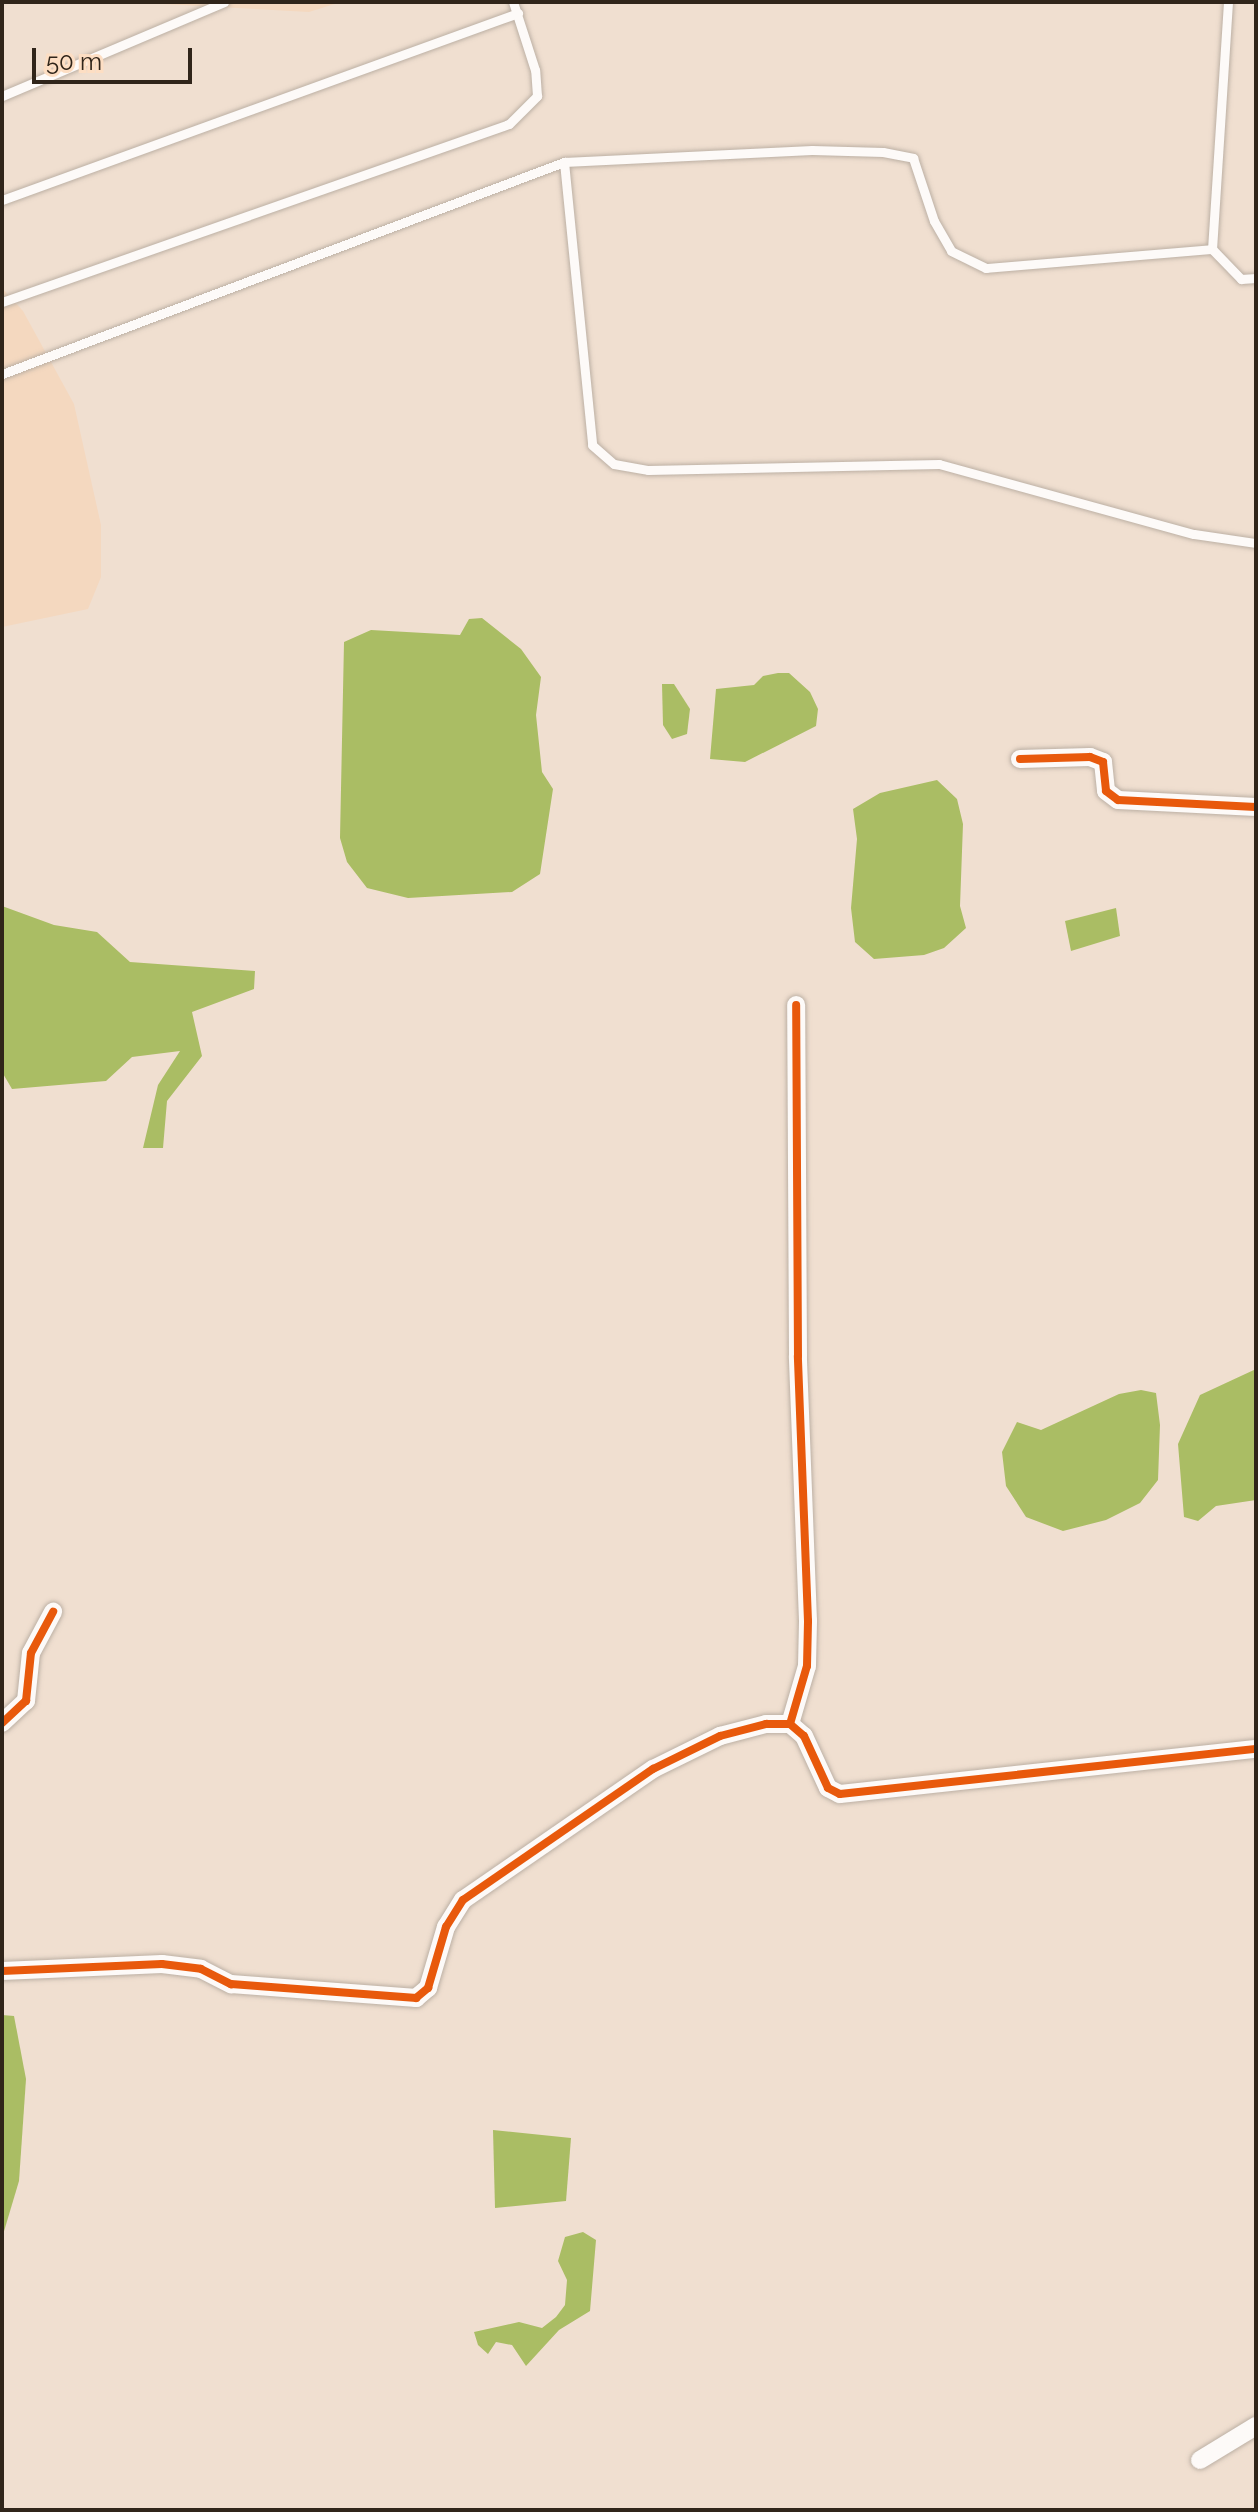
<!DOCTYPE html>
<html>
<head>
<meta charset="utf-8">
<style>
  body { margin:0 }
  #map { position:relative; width:1258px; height:2512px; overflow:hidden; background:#f0dfd0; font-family:Raleway,sans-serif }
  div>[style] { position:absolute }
  .built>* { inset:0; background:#f4d8bf }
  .water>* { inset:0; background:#aabd64 }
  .roads { filter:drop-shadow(0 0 2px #bcb0a4) drop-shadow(0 0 2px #bcb0a4) }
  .lane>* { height:9px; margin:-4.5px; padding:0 4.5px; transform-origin:4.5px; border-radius:4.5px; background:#fdfaf8 }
  .street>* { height:18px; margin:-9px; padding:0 9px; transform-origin:9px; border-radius:9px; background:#fdfaf8 }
  .cycleway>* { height:8px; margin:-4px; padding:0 4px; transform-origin:4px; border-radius:4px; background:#e8590c }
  span { translate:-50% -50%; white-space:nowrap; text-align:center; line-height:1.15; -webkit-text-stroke:8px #fddec3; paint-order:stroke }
  .frame { position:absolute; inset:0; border:4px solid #30251a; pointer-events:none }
  .scale { position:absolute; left:32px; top:48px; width:160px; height:36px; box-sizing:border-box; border:4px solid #30251a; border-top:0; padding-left:10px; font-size:24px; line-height:28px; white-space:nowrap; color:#30251a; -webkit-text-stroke:6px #fddec3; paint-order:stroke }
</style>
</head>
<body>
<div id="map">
  <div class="built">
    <div style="clip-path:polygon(126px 2px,341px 2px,309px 12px)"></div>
    <div style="clip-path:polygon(2px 288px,23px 311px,74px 404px,101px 525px,101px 577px,88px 609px,2px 627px)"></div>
  </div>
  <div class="water">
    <div style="clip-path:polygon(482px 618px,521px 649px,541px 677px,536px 715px,542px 772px,553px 789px,540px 874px,512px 892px,408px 898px,367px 888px,347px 862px,340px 838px,344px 642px,371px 630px,460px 635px,469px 619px)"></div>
    <div style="clip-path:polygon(778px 673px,789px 673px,810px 692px,818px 709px,816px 726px,745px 762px,710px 759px,716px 689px,754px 685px,763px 676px)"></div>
    <div style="clip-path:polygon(662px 684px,674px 684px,690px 709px,687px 734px,672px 739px,663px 725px)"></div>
    <div style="clip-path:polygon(937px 780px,957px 799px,963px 824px,960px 906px,966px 928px,944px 948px,924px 955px,874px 959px,855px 942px,851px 908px,857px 839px,853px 809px,880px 793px)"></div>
    <div style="clip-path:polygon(2px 906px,54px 925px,97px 932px,130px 962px,255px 971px,254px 989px,192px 1012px,202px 1056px,167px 1101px,163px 1148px,143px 1148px,158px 1085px,180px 1051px,132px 1057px,106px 1081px,12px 1089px,2px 1072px)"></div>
    <div style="clip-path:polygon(1116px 908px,1120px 936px,1071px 951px,1065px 921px)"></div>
    <div style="clip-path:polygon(1256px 1369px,1256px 1500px,1216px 1506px,1198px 1521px,1184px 1517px,1178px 1444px,1200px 1395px)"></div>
    <div style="clip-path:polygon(1141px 1390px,1156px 1393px,1160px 1425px,1158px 1480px,1140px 1503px,1106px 1520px,1063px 1531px,1026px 1517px,1006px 1486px,1002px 1452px,1017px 1422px,1041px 1430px,1119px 1394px)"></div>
    <div style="clip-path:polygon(2px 2015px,14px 2016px,26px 2079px,19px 2181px,2px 2238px)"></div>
    <div style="clip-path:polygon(493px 2130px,571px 2138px,566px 2201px,495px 2208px)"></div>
    <div style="clip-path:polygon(583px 2232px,596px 2240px,590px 2311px,559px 2330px,526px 2366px,512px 2345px,496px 2342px,488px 2354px,478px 2345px,474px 2332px,519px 2322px,542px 2328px,556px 2317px,565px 2305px,567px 2280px,558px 2261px,565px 2237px)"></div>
  </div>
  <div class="roads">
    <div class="lane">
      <div style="left:1228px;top:2px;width:248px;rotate:93.7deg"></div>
      <div style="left:1212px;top:249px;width:42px;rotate:46deg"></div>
      <div style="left:1241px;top:279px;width:15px;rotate:-4deg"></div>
      <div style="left:2px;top:96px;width:241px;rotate:-22.9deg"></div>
      <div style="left:564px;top:162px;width:284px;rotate:84.3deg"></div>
      <div style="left:592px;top:445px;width:29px;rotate:41deg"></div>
      <div style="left:614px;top:464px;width:35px;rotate:10deg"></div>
      <div style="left:648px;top:470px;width:291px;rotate:-1.2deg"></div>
      <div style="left:939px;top:464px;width:264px;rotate:15.4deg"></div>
      <div style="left:1194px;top:534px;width:63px;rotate:8.3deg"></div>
      <div style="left:2px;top:200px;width:549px;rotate:-19.92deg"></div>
      <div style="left:2px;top:302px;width:537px;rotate:-19.35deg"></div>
      <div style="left:509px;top:124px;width:40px;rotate:-45deg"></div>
      <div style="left:537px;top:96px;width:26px;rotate:-94deg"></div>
      <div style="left:535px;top:70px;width:71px;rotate:-107.9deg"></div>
      <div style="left:2px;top:374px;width:601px;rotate:-20.67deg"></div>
      <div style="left:564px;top:162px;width:248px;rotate:-2.8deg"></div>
      <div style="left:812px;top:150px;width:71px;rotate:1.6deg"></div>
      <div style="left:883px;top:152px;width:31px;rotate:11deg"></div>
      <div style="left:913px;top:158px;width:66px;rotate:71.6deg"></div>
      <div style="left:934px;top:221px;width:34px;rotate:60deg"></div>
      <div style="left:951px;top:251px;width:39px;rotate:26deg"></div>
      <div style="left:986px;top:268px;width:227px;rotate:-4.8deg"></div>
    </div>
    <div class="street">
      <div style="left:1020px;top:759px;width:70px;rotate:-1.6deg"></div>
      <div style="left:1090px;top:757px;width:14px;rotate:21deg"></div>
      <div style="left:1103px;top:762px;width:29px;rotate:84deg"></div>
      <div style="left:1106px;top:791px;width:15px;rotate:37deg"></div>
      <div style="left:1118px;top:800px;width:138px;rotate:2.9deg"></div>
      <div style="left:2px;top:1723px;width:33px;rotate:-43deg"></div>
      <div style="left:26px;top:1701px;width:48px;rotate:-84.1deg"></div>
      <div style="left:31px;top:1653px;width:47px;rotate:-61.8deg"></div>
      <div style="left:790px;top:1724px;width:60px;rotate:-73.7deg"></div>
      <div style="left:807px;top:1666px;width:45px;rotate:-88.7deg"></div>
      <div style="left:808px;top:1621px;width:265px;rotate:-92.2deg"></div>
      <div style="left:798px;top:1356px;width:351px;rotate:-90.3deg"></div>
      <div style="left:2px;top:1971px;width:160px;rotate:-2.5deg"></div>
      <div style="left:162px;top:1964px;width:39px;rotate:7deg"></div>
      <div style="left:201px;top:1969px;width:34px;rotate:27deg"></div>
      <div style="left:231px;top:1984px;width:186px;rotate:4.3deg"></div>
      <div style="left:416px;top:1998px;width:16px;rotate:-40deg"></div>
      <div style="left:428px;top:1988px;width:64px;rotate:-73.6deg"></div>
      <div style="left:446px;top:1927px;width:32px;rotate:-58deg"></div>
      <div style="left:463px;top:1900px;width:231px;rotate:-34.6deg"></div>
      <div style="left:653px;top:1769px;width:75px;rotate:-26.2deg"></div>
      <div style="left:720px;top:1736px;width:48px;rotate:-14.6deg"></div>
      <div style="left:766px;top:1724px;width:24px"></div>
      <div style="left:790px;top:1724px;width:18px;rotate:41deg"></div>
      <div style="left:804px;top:1736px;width:57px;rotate:65.2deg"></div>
      <div style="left:828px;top:1788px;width:13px;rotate:27deg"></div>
      <div style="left:840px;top:1794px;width:418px;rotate:-6.2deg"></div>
      <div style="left:1200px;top:2460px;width:66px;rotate:-31.3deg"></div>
    </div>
  </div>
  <div class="cycleway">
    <div style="left:1020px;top:759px;width:70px;rotate:-1.6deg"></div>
    <div style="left:1090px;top:757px;width:14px;rotate:21deg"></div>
    <div style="left:1103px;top:762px;width:29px;rotate:84deg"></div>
    <div style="left:1106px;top:791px;width:15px;rotate:37deg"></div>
    <div style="left:1118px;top:800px;width:138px;rotate:2.9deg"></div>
    <div style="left:2px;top:1723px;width:33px;rotate:-43deg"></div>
    <div style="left:26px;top:1701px;width:48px;rotate:-84.1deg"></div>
    <div style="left:31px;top:1653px;width:47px;rotate:-61.8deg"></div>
    <div style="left:790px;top:1724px;width:60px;rotate:-73.7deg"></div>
    <div style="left:807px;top:1666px;width:45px;rotate:-88.7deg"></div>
    <div style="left:808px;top:1621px;width:265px;rotate:-92.2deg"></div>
    <div style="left:798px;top:1356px;width:351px;rotate:-90.3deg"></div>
    <div style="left:2px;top:1971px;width:160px;rotate:-2.5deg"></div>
    <div style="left:162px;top:1964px;width:39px;rotate:7deg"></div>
    <div style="left:201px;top:1969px;width:34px;rotate:27deg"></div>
    <div style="left:231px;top:1984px;width:186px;rotate:4.3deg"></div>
    <div style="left:416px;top:1998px;width:16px;rotate:-40deg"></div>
    <div style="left:428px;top:1988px;width:64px;rotate:-73.6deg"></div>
    <div style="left:446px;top:1927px;width:32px;rotate:-58deg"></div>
    <div style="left:463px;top:1900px;width:231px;rotate:-34.6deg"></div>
    <div style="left:653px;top:1769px;width:75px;rotate:-26.2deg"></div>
    <div style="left:720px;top:1736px;width:48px;rotate:-14.6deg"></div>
    <div style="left:766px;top:1724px;width:24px"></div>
    <div style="left:790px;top:1724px;width:18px;rotate:41deg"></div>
    <div style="left:804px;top:1736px;width:57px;rotate:65.2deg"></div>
    <div style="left:828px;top:1788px;width:13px;rotate:27deg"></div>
    <div style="left:840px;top:1794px;width:418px;rotate:-6.2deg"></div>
  </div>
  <div class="frame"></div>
  <div class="scale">50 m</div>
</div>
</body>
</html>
